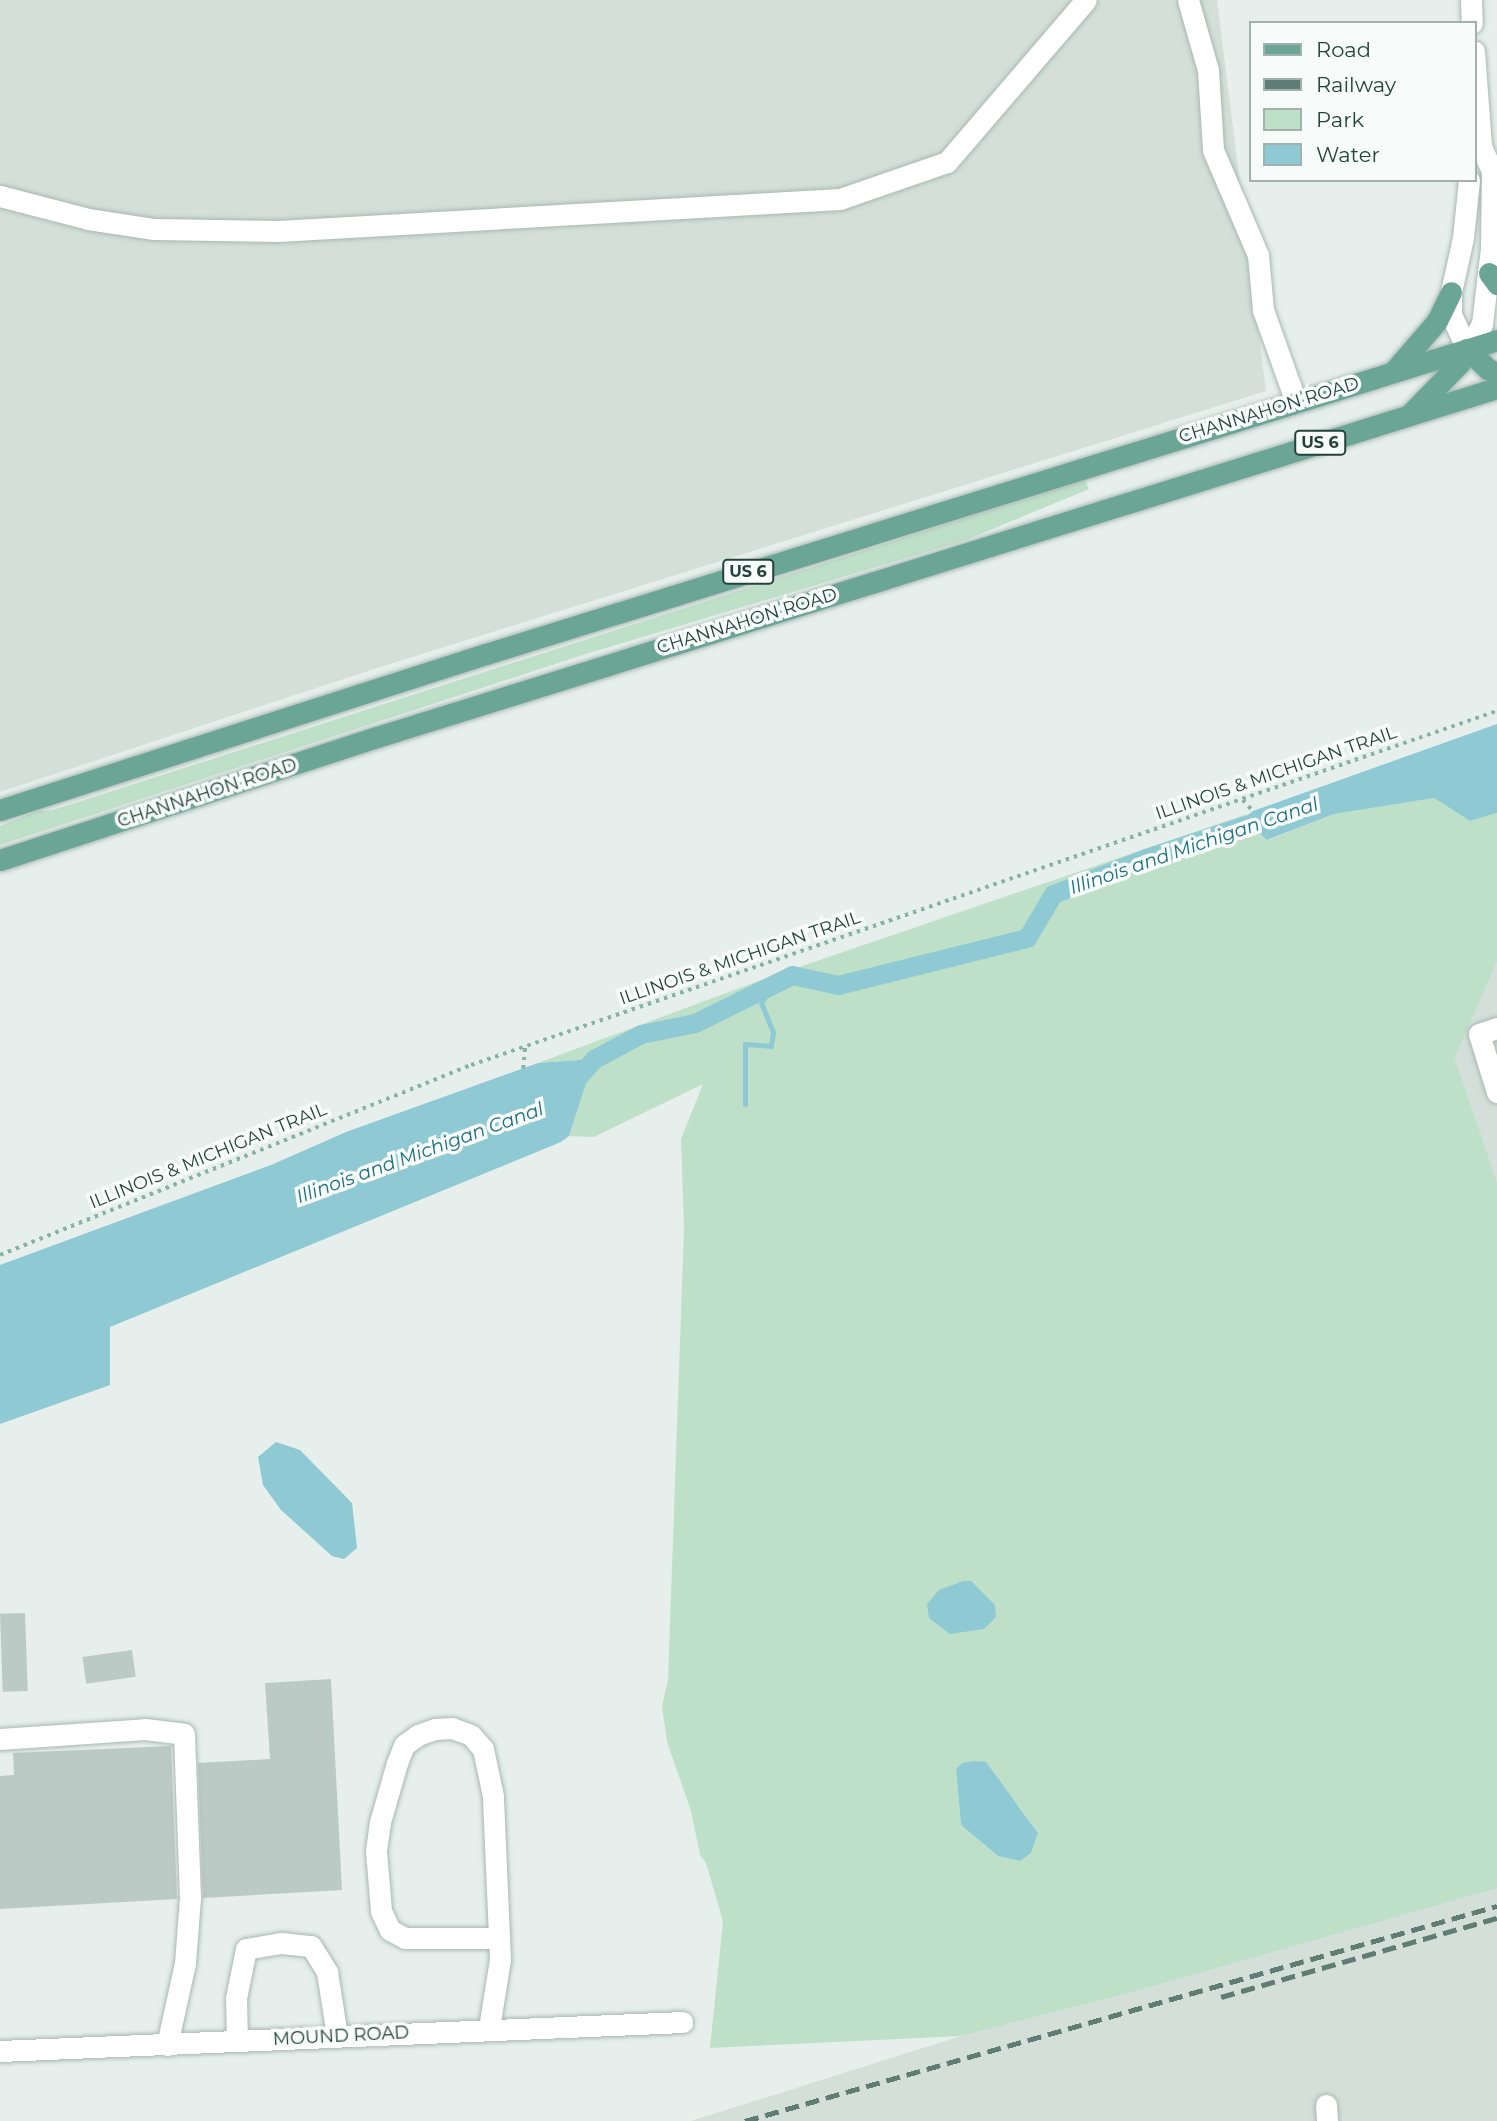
<!DOCTYPE html>
<html>
<head>
<meta charset="utf-8">
<style>
  body { margin:0 }
  #map { position:relative; width:1497px; height:2121px; overflow:hidden; background:#e6efeb; font-family:Montserrat,sans-serif }
  div>[style] { position:absolute }
  .built>* { inset:0; background:#d4dfda }
  .green>* { inset:0; background:#bfe0c8 }
  .water>* { inset:0; background:#8ec9d4 }
  .stream>* { height:5px; margin:-2.5px; padding:0 2.5px; transform-origin:2.5px; border-radius:2.5px; background:#8ec9d4 }
  .canal>* { height:19px; margin:-9.5px; padding:0 9.5px; transform-origin:9.5px; border-radius:9.5px; background:#8ec9d4 }
  .building>* { inset:0; background:#bbcac4; transform-origin:0 0 }
  .path>* { height:3.5px; margin-top:-1.75px; transform-origin:0; background:repeating-linear-gradient(90deg,#86b3a5 0 3.5px,transparent 0 8.5px) }
  .roads { filter:drop-shadow(0 0 2px #a8b8b2) drop-shadow(0 0 2px #a8b8b2) }
  .minor>* { height:21px; margin:-10.5px; padding:0 10.5px; transform-origin:10.5px; border-radius:10.5px; background:#fff }
  .major>* { height:21px; margin:-10.5px; padding:0 10.5px; transform-origin:10.5px; border-radius:10.5px; background:#6aa596 }
  .rail>* { height:5px; margin-top:-2.5px; transform-origin:0; background:repeating-linear-gradient(90deg,#5f7d75 0 14px,transparent 0 21px) }
  span { translate:-50% -50%; white-space:nowrap; text-align:center; line-height:1.15; -webkit-text-stroke:7px #f7fbf9; paint-order:stroke }
  .shield-label span { padding:2px 5px; background:#f7fbf9; border:2px solid; border-radius:5px; -webkit-text-stroke-width:0 }
  .shield-label { font-size:16px; color:#24423a; font-weight:700 }
  .street-label { font-size:18px; color:#24423a }
  .water-label { font-size:19px; color:#1c6f80; font-style:italic }
  .legend { position:absolute; left:1249px; top:21px; width:228px; height:161px; box-sizing:border-box; background:#f7fbf9; border:2px solid #a3b1ad; margin:0; padding:9px 12px; list-style:none; font-size:21px; color:#24423a }
  .legend li { display:flex; align-items:center; gap:14px; height:35px }
  .legend b { width:35px; border:2px solid #a3b1ad }
</style>
</head>
<body>
<div id="map">
  <div class="built">
    <div style="clip-path:polygon(0 0,1217px 0,1266px 391px,374px 669px,0 792px)"></div>
    <div style="clip-path:polygon(1497px 962px,1497px 1182px,1455px 1058px)"></div>
    <div style="clip-path:polygon(1497px 1887px,1497px 2121px,691px 2121px,961px 2036px,1115px 1997px)"></div>
  </div>
  <div class="green">
    <div style="clip-path:polygon(1085px 480px,1089px 489px,966px 540px,586px 654px,0 845px,0 826px,38px 811px,53px 810px)"></div>
    <div style="clip-path:polygon(evenodd,1434px 798px,1470px 821px,1497px 813px,1497px 962px,1455px 1058px,1497px 1182px,1497px 1888px,1115px 1997px,961px 2036px,710px 2048px,723px 1921px,706px 1863px,700px 1855px,691px 1811px,667px 1742px,662px 1706px,668px 1680px,684px 1229px,681px 1139px,703px 1084px,594px 1137px,569px 1136px,594px 1059px,538px 1063px,761px 980px,1247px 814px,1227px 831px,1257px 830px,1268px 840px,1334px 814px,1434px 798px,972px 1761px,1018px 1805px,1038px 1833px,1031px 1853px,1020px 1861px,998px 1856px,961px 1825px,956px 1769px,962px 1763px,972px 1761px)"></div>
  </div>
  <div class="water">
    <div style="clip-path:polygon(1497px 724px,1497px 813px,1470px 821px,1434px 798px,1334px 814px,1267px 840px,1257px 830px,1225px 832px,1253px 811px)"></div>
    <div style="clip-path:polygon(594px 1059px,569px 1136px,561px 1142px,110px 1327px,110px 1385px,0 1424px,0 1265px,271px 1165px,346px 1132px,538px 1063px)"></div>
    <div style="clip-path:polygon(276px 1442px,300px 1450px,352px 1503px,357px 1548px,344px 1559px,332px 1556px,281px 1510px,263px 1485px,258px 1457px)"></div>
    <div style="clip-path:polygon(963px 1581px,971px 1581px,995px 1605px,996px 1617px,984px 1629px,950px 1634px,929px 1618px,927px 1604px,939px 1590px)"></div>
    <div style="clip-path:polygon(972px 1761px,986px 1762px,1038px 1833px,1031px 1853px,1020px 1861px,998px 1856px,961px 1825px,956px 1769px,962px 1763px)"></div>
  </div>
  <div class="stream">
    <div style="left:745px;top:1104px;width:60px;rotate:-90deg"></div>
    <div style="left:745px;top:1044px;width:26px;rotate:4deg"></div>
    <div style="left:771px;top:1046px;width:14px;rotate:-82deg"></div>
    <div style="left:773px;top:1032px;width:31px;rotate:-112deg"></div>
    <div style="left:761px;top:1003px;width:21px;rotate:-59deg"></div>
  </div>
  <div class="canal">
    <div style="left:577px;top:1078px;width:25px;rotate:-48deg"></div>
    <div style="left:594px;top:1059px;width:53px;rotate:-28deg"></div>
    <div style="left:641px;top:1034px;width:55px;rotate:-11.5deg"></div>
    <div style="left:695px;top:1023px;width:108px;rotate:-26.3deg"></div>
    <div style="left:792px;top:975px;width:47px;rotate:12.3deg"></div>
    <div style="left:838px;top:985px;width:195px;rotate:-14deg"></div>
    <div style="left:1027px;top:938px;width:51px;rotate:-59.4deg"></div>
    <div style="left:1053px;top:894px;width:100px;rotate:-21.2deg"></div>
    <div style="left:1146px;top:858px;width:108px;rotate:-18.3deg"></div>
  </div>
  <div class="building">
    <div style="left:25px;top:1613px;width:78px;height:25px;rotate:88deg"></div>
    <div style="left:132px;top:1650px;width:27px;height:50px;rotate:82deg"></div>
    <div style="clip-path:polygon(331px 1679px,342px 1890px,203px 1898px,198px 1763px,270px 1759px,265px 1683px)"></div>
    <div style="clip-path:polygon(171px 1746px,177px 1899px,0 1909px,0 1776px,14px 1775px,13px 1753px)"></div>
  </div>
  <div class="path">
    <div style="left:1243px;top:800px;width:15px;rotate:48deg"></div>
    <div style="left:523px;top:1069px;width:23px;rotate:-85deg"></div>
    <div style="left:0;top:1255px;width:508px;rotate:-21.97deg"></div>
    <div style="left:471px;top:1065px;width:1085px;rotate:-19.04deg"></div>
  </div>
  <div class="roads">
    <div class="minor">
      <div style="left:1188px;top:0;width:73px;rotate:74.1deg"></div>
      <div style="left:1208px;top:70px;width:80px;rotate:86.4deg"></div>
      <div style="left:1213px;top:150px;width:114px;rotate:66.8deg"></div>
      <div style="left:1258px;top:255px;width:55px;rotate:84.8deg"></div>
      <div style="left:1263px;top:310px;width:98px;rotate:70.3deg"></div>
      <div style="left:1471px;top:0;width:23px;rotate:88deg"></div>
      <div style="left:0;top:196px;width:91px;rotate:14.6deg"></div>
      <div style="left:88px;top:219px;width:67px;rotate:8.6deg"></div>
      <div style="left:154px;top:229px;width:124px;rotate:0.9deg"></div>
      <div style="left:278px;top:231px;width:563px;rotate:-3.26deg"></div>
      <div style="left:840px;top:199px;width:113px;rotate:-19.1deg"></div>
      <div style="left:947px;top:162px;width:213px;rotate:-49.4deg"></div>
      <div style="left:1467px;top:349px;width:29px;rotate:-59deg"></div>
      <div style="left:1482px;top:324px;width:76px;rotate:-83.2deg"></div>
      <div style="left:1491px;top:249px;width:78px;rotate:-89.3deg"></div>
      <div style="left:1492px;top:171px;width:27px;rotate:-114deg"></div>
      <div style="left:1481px;top:146px;width:95px;rotate:-94.2deg"></div>
      <div style="left:1467px;top:349px;width:38px;rotate:-115deg"></div>
      <div style="left:1451px;top:314px;width:22px;rotate:-90deg"></div>
      <div style="left:1451px;top:292px;width:55px;rotate:-77.5deg"></div>
      <div style="left:1463px;top:238px;width:58px;rotate:-84.1deg"></div>
      <div style="left:1497px;top:1028px;width:19px;rotate:162deg"></div>
      <div style="left:1479px;top:1034px;width:61px;rotate:72.8deg"></div>
      <div style="left:0;top:1739px;width:145px;rotate:-3.9deg"></div>
      <div style="left:145px;top:1729px;width:39px;rotate:7deg"></div>
      <div style="left:184px;top:1734px;width:164px;rotate:87.9deg"></div>
      <div style="left:190px;top:1898px;width:65px;rotate:94.4deg"></div>
      <div style="left:185px;top:1963px;width:84px;rotate:102.4deg"></div>
      <div style="left:489px;top:2028px;width:70px;rotate:-80.9deg"></div>
      <div style="left:500px;top:1959px;width:163px;rotate:-92.5deg"></div>
      <div style="left:493px;top:1796px;width:48px;rotate:-102deg"></div>
      <div style="left:483px;top:1749px;width:18px;rotate:-131deg"></div>
      <div style="left:471px;top:1735px;width:20px;rotate:-160deg"></div>
      <div style="left:452px;top:1728px;width:17px;rotate:177deg"></div>
      <div style="left:435px;top:1729px;width:18px;rotate:161deg"></div>
      <div style="left:418px;top:1735px;width:17px;rotate:144deg"></div>
      <div style="left:404px;top:1745px;width:19px;rotate:111deg"></div>
      <div style="left:397px;top:1763px;width:61px;rotate:106.1deg"></div>
      <div style="left:380px;top:1822px;width:29px;rotate:98deg"></div>
      <div style="left:376px;top:1851px;width:60px;rotate:85.2deg"></div>
      <div style="left:381px;top:1911px;width:21px;rotate:65deg"></div>
      <div style="left:390px;top:1930px;width:17px;rotate:28deg"></div>
      <div style="left:405px;top:1938px;width:94px"></div>
      <div style="left:237px;top:2041px;width:43px;rotate:-91.3deg"></div>
      <div style="left:236px;top:1998px;width:50px;rotate:-78.5deg"></div>
      <div style="left:246px;top:1949px;width:36px;rotate:-10deg"></div>
      <div style="left:281px;top:1943px;width:30px;rotate:6deg"></div>
      <div style="left:311px;top:1946px;width:31px;rotate:58deg"></div>
      <div style="left:327px;top:1972px;width:65px;rotate:81.1deg"></div>
      <div style="left:0;top:2051px;width:683px;rotate:-2.43deg"></div>
      <div style="left:1326px;top:2105px;width:16px;rotate:86deg"></div>
    </div>
    <div class="major">
      <div style="left:1489px;top:273px;width:14px;rotate:54deg"></div>
      <div style="left:1467px;top:349px;width:29px;rotate:44deg"></div>
      <div style="left:1488px;top:369px;width:10px;rotate:24deg"></div>
      <div style="left:1393px;top:372px;width:67px;rotate:-49.2deg"></div>
      <div style="left:1437px;top:321px;width:32px;rotate:-64deg"></div>
      <div style="left:1411px;top:413px;width:69px;rotate:-45.6deg"></div>
      <div style="left:1459px;top:364px;width:17px;rotate:-62deg"></div>
      <div style="left:0;top:810px;width:510px;rotate:-17.8deg"></div>
      <div style="left:486px;top:654px;width:1059px;rotate:-17.25deg"></div>
      <div style="left:0;top:860px;width:397px;rotate:-18.1deg"></div>
      <div style="left:377px;top:737px;width:1173px;rotate:-17.31deg"></div>
    </div>
  </div>
  <div class="rail">
    <div style="left:1221px;top:1997px;width:287px;rotate:-16deg"></div>
    <div style="left:745px;top:2121px;width:782px;rotate:-15.96deg"></div>
  </div>
  <div class="shield-label">
    <span style="left:1320px;top:443px">US 6</span>
    <span style="left:748px;top:572px">US 6</span>
  </div>
  <div class="street-label">
    <span style="left:1269px;top:410px;rotate:-17deg">CHANNAHON ROAD</span>
    <span style="left:747px;top:621px;rotate:-17deg">CHANNAHON ROAD</span>
    <span style="left:1276px;top:773px;rotate:-19deg">ILLINOIS &amp; MICHIGAN TRAIL</span>
    <span style="left:207px;top:793px;rotate:-18deg">CHANNAHON ROAD</span>
    <span style="left:740px;top:958px;rotate:-19deg">ILLINOIS &amp; MICHIGAN TRAIL</span>
    <span style="left:208px;top:1156px;rotate:-22deg">ILLINOIS &amp; MICHIGAN TRAIL</span>
    <span style="left:341px;top:2036px;rotate:-3deg">MOUND ROAD</span>
  </div>
  <div class="water-label">
    <span style="left:1194px;top:846px;rotate:-19deg">Illinois and Michigan Canal</span>
    <span style="left:420px;top:1153px;rotate:-20deg">Illinois and Michigan Canal</span>
  </div>
  <ul class="legend">
  <li><b style="height:9px;background:#6aa596"></b>Road</li>
  <li><b style="height:9px;background:#5f7d75"></b>Railway</li>
  <li><b style="height:19px;background:#bfe0c8"></b>Park</li>
  <li><b style="height:19px;background:#8ec9d4"></b>Water</li>
  </ul>
</div>
</body>
</html>
